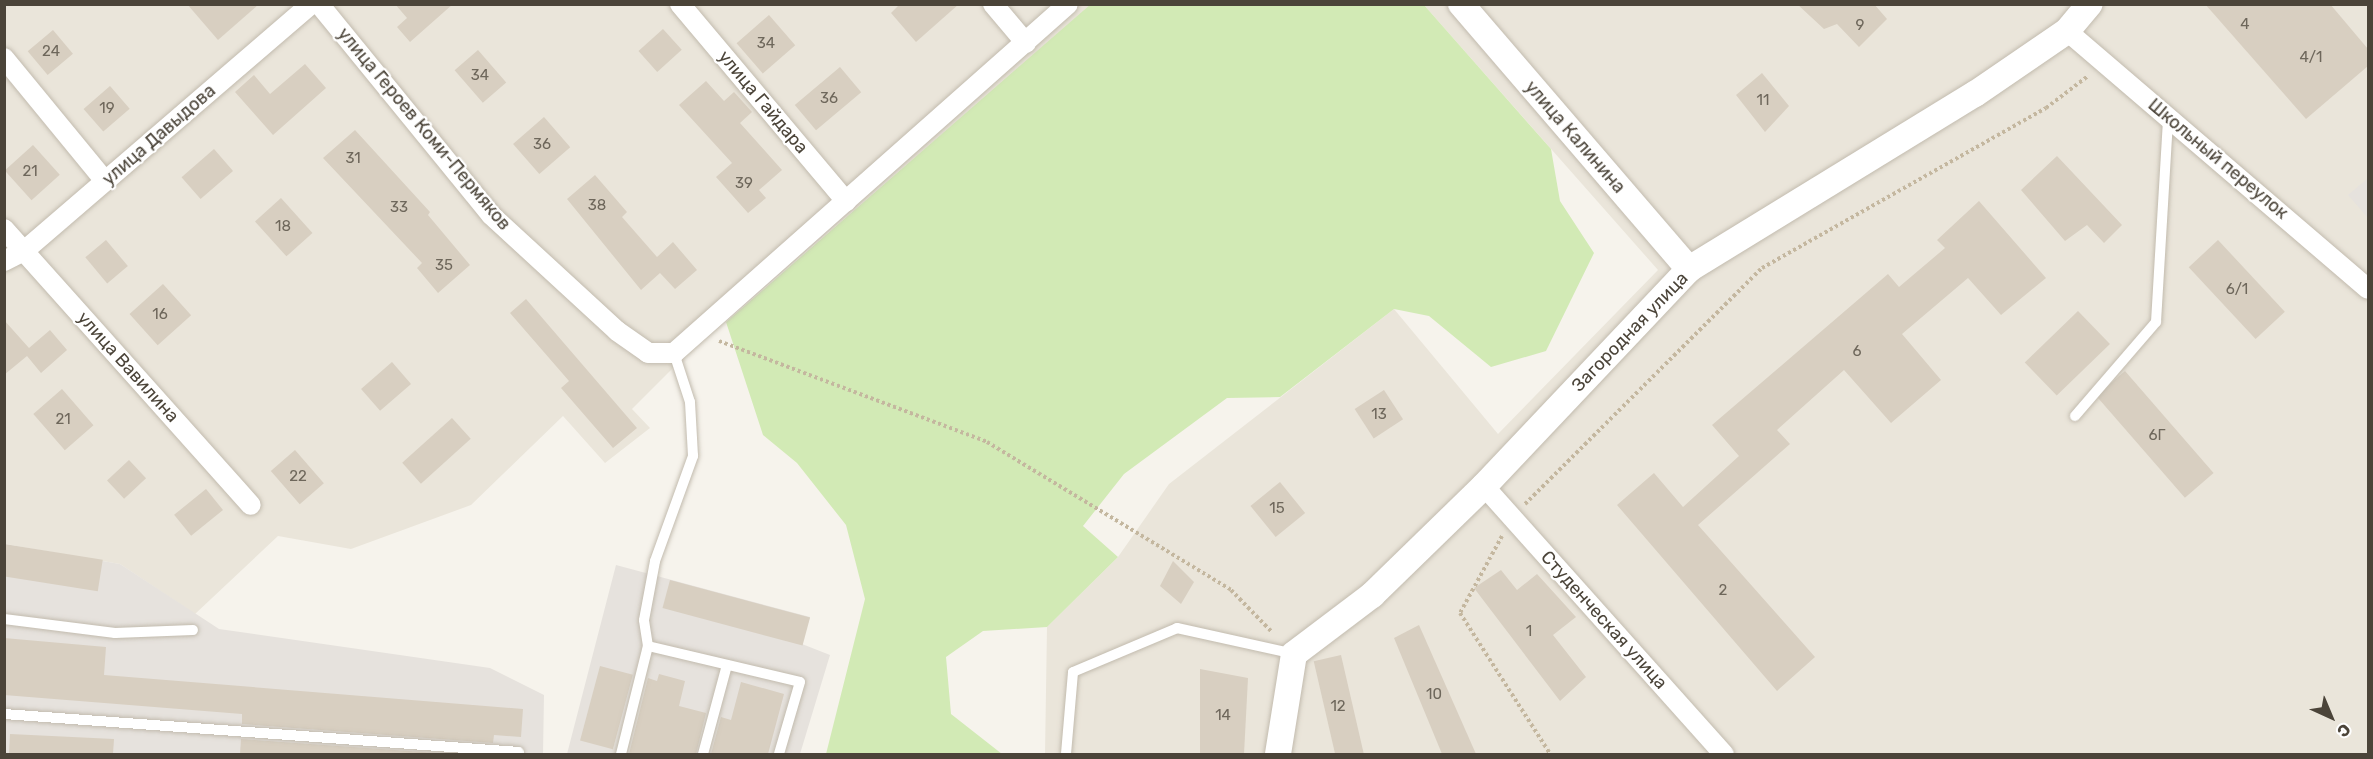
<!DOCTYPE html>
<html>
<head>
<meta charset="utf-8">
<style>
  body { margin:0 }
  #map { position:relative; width:2373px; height:759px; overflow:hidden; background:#f6f3ec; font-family:Rubik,sans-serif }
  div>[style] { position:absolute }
  .residential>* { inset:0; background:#eae5da }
  .industrial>* { inset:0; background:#e6e2dd }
  .green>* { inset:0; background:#d2eab5 }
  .building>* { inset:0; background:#d8cfc1; transform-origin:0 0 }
  .path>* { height:4px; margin-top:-2px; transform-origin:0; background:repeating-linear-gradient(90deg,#c4b79f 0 3px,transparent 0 6px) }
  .roads { filter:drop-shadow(0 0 2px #c2bbae) drop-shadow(0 0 2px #c2bbae) }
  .service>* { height:10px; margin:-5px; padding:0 5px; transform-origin:5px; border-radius:5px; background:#fff }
  .minor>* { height:20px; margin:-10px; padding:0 10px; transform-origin:10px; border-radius:10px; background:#fff }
  .tertiary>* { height:26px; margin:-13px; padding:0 13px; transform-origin:13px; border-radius:13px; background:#fff }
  span { translate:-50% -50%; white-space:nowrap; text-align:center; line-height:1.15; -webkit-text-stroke:4.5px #fff; paint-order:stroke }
  .number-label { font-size:15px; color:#6e675b }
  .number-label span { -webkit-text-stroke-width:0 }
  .street-label { font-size:18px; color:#4b4439 }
  .frame { position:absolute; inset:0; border:6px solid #4b4439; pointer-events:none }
  .north { position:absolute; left:2301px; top:687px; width:60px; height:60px; -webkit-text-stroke:4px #fff; paint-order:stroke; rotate:136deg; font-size:16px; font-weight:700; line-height:24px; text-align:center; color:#4b4439 }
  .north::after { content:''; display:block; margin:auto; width:21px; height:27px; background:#4b4439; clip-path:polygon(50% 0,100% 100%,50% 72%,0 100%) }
</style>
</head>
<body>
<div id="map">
  <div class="residential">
    <div style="clip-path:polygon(4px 5px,1091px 5px,681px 360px,632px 409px,650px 428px,605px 463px,563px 416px,471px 505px,351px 549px,278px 536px,195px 614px,120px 564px,5px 544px)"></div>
    <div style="clip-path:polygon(1424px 5px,2368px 5px,2368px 754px,1045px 754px,1047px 627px,1118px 557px,1169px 484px,1394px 309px,1498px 434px,1658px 270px)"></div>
  </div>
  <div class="industrial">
    <div style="clip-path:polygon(2368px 178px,2368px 218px,2348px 195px)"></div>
    <div style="clip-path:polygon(4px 544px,120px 564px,219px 629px,490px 668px,544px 695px,543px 754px,5px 754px)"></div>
    <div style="clip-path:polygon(616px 565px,810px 617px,802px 644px,830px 655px,800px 754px,567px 754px)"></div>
  </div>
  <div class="green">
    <div style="clip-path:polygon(1091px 4px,1424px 5px,1551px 149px,1560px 201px,1594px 253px,1546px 351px,1491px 367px,1429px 316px,1394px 309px,1280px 397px,1227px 398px,1124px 474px,1083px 526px,1118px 557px,1047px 627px,983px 631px,946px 657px,951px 714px,1002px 754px,826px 754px,865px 599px,846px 525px,797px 463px,763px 435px,726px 322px)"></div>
  </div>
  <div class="building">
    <div style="clip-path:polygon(187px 4px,259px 4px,218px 40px)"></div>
    <div style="clip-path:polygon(395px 4px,453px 4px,410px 42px,397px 27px,407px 18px)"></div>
    <div style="clip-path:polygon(900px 4px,959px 4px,916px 42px,891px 13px)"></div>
    <div style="clip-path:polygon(1797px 4px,1874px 4px,1887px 19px,1859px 47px,1837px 24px,1824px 29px)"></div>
    <div style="clip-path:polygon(2205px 4px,2330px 4px,2368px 49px,2368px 66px,2306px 119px)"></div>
    <div style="left:769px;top:15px;width:40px;height:43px;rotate:49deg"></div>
    <div style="left:663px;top:29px;width:28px;height:33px;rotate:48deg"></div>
    <div style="left:53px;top:30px;width:31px;height:33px;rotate:50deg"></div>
    <div style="left:478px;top:50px;width:43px;height:31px;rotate:49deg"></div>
    <div style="clip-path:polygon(305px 64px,326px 88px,273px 135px,235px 92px,254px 75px,270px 94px)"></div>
    <div style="left:840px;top:67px;width:33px;height:59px;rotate:50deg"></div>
    <div style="clip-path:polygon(1762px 73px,1789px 106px,1765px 132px,1736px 95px)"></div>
    <div style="clip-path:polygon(706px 81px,724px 101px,734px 92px,752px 112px,740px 123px,782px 170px,759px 190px,766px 198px,748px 213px,716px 177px,732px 163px,679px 105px)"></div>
    <div style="left:110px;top:86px;width:30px;height:35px;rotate:49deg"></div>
    <div style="left:544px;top:117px;width:40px;height:41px;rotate:49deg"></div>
    <div style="clip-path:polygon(355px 130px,430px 212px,428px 215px,470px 265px,438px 293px,417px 268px,422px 263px,323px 158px)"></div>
    <div style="left:33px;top:145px;width:40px;height:38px;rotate:48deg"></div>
    <div style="left:214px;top:149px;width:29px;height:43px;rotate:49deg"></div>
    <div style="clip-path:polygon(2057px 156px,2122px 225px,2104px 243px,2087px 225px,2065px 241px,2021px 190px)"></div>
    <div style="clip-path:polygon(595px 175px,627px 212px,622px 217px,657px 257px,673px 242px,697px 270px,675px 289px,660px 273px,641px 290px,567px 199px)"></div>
    <div style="left:281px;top:198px;width:47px;height:35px;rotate:48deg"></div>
    <div style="clip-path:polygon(1979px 201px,2046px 278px,2001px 315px,1968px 278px,1902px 334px,1941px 380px,1891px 423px,1844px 370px,1777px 430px,1790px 444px,1698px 525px,1815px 657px,1777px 691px,1617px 505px,1654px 473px,1683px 507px,1739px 456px,1712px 425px,1888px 274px,1899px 287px,1945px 248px,1937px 240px)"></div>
    <div style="left:106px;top:240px;width:34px;height:27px;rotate:50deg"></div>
    <div style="left:2218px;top:240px;width:98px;height:40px;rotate:47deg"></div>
    <div style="left:163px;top:284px;width:42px;height:45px;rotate:48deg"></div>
    <div style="clip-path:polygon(526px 299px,637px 428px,613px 448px,561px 388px,569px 381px,510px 313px)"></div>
    <div style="left:2078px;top:311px;width:46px;height:74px;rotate:46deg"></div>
    <div style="clip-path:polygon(4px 320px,29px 348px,50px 330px,67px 350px,41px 373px,27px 356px,4px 375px)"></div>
    <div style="left:392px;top:362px;width:29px;height:41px;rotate:49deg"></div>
    <div style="left:2125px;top:371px;width:135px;height:38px;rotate:49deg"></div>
    <div style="left:62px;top:389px;width:48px;height:38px;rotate:49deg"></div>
    <div style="left:1384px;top:390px;width:35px;height:35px;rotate:57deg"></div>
    <div style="left:452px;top:418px;width:28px;height:67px;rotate:48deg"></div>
    <div style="left:295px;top:450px;width:44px;height:32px;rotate:49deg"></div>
    <div style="left:129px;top:460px;width:25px;height:30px;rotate:47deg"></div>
    <div style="left:1280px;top:482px;width:40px;height:38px;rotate:51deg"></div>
    <div style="left:206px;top:489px;width:27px;height:41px;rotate:51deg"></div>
    <div style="left:4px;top:544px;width:100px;height:32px;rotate:9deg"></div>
    <div style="clip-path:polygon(1173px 561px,1194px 582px,1181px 604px,1160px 586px)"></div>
    <div style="clip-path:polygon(1501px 570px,1517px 590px,1537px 574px,1576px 617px,1553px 635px,1586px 677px,1560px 701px,1474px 588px)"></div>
    <div style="left:670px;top:580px;width:145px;height:29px;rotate:15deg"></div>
    <div style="clip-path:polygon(1419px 625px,1476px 754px,1442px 754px,1394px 638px)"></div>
    <div style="clip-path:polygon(4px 638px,106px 647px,104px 675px,523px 709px,521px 737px,494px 735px,493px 743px,242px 724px,242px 714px,4px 695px)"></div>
    <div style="left:1341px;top:655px;width:101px;height:28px;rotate:77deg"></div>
    <div style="left:600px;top:666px;width:34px;height:77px;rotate:15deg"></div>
    <div style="clip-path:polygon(1200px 669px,1248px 678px,1244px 754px,1200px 754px)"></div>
    <div style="clip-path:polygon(659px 674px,685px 681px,679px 706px,706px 713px,696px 754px,629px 754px,648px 678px,657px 681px)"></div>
    <div style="clip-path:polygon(741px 682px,784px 694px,768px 754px,711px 754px,721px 717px,731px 720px)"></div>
    <div style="clip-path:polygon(10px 734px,114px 739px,113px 754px,9px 754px)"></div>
    <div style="clip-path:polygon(241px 739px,451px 754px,240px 754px)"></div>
  </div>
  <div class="path">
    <div style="left:719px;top:341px;width:286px;rotate:20.6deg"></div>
    <div style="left:987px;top:442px;width:285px;rotate:31.2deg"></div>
    <div style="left:1231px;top:590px;width:57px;rotate:45.7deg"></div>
    <div style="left:1525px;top:504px;width:334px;rotate:-44.9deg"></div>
    <div style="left:1762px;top:268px;width:326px;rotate:-29.4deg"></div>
    <div style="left:2046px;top:108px;width:53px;rotate:-37.3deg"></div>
    <div style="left:1502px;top:536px;width:88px;rotate:118.6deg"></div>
    <div style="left:1460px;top:613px;width:167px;rotate:57.4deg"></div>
  </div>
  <div class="roads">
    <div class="service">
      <div style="left:2075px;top:416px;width:124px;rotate:-49.2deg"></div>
      <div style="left:2156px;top:322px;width:205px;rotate:-86.6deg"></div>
      <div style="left:4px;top:619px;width:112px;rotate:7.2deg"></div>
      <div style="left:115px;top:633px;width:78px;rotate:-2.2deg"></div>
      <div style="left:648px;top:646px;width:26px;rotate:-99deg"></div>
      <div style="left:644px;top:620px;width:60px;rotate:-79.4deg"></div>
      <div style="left:655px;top:561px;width:112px;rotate:-70.1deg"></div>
      <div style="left:693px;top:456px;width:54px;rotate:-93.2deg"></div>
      <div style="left:690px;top:402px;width:52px;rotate:-108.1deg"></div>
      <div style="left:4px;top:714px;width:516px;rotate:4.22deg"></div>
      <div style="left:621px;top:754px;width:111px;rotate:-76deg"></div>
      <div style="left:648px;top:646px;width:156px;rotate:13.3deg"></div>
      <div style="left:800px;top:682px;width:75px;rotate:106.3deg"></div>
      <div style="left:703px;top:754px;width:92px;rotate:-74.9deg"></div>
      <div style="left:1066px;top:754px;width:82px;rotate:-85.1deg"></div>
      <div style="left:1073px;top:672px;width:113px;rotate:-22.9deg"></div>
      <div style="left:1177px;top:628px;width:120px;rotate:12.5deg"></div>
    </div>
    <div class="minor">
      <div style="left:319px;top:4px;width:272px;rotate:50.8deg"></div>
      <div style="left:491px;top:215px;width:171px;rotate:42.6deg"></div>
      <div style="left:617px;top:331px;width:38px;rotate:35deg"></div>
      <div style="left:648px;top:353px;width:26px"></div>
      <div style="left:674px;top:353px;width:526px;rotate:-41.53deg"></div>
      <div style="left:680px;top:4px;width:258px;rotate:49.9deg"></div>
      <div style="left:993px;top:4px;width:51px;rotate:49.8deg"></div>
      <div style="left:2067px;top:31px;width:396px;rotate:40.6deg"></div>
      <div style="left:4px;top:58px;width:159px;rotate:50.6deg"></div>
      <div style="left:4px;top:229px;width:370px;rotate:48.2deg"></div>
      <div style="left:4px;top:261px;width:22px;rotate:-27deg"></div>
      <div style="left:24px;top:251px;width:379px;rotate:-40.7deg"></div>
      <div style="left:1484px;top:486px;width:360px;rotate:48.2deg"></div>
    </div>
    <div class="tertiary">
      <div style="left:1461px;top:4px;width:350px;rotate:49.3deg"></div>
      <div style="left:1278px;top:754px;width:101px;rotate:-80.9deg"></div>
      <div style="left:1294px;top:654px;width:98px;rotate:-37.1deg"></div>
      <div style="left:1372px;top:595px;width:156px;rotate:-44.2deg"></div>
      <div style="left:1484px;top:486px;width:299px;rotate:-46.6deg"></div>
      <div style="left:1689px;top:269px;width:335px;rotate:-31.5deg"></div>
      <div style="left:1975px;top:94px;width:112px;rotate:-34.4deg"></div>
      <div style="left:2067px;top:31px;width:35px;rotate:-50deg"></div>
    </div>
  </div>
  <div class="number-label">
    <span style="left:2245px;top:25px">4</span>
    <span style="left:1860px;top:26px">9</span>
    <span style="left:766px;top:44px">34</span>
    <span style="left:51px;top:52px">24</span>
    <span style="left:2311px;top:58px">4/1</span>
    <span style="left:480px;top:76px">34</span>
    <span style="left:829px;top:99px">36</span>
    <span style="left:1763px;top:101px">11</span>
    <span style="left:107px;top:109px">19</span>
    <span style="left:542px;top:145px">36</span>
    <span style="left:353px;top:159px">31</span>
    <span style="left:30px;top:172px">21</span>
    <span style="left:744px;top:184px">39</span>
    <span style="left:597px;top:206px">38</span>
    <span style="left:399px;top:208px">33</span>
    <span style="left:283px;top:227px">18</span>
    <span style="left:444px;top:266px">35</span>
    <span style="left:2237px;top:290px">6/1</span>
    <span style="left:160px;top:315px">16</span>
    <span style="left:1857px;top:352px">6</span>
    <span style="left:1379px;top:415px">13</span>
    <span style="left:63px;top:420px">21</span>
    <span style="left:2157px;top:436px">6Г</span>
    <span style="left:298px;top:477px">22</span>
    <span style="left:1277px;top:509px">15</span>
    <span style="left:1723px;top:591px">2</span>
    <span style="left:1529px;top:632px">1</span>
    <span style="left:1434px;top:695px">10</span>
    <span style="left:1338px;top:707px">12</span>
    <span style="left:1223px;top:716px">14</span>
  </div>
  <div class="street-label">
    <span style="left:763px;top:102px;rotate:50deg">улица Гайдара</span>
    <span style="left:424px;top:129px;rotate:50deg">улица Героев Коми-Пермяков</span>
    <span style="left:159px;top:135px;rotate:-41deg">улица Давыдова</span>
    <span style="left:1575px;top:137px;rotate:49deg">улица Калинина</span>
    <span style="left:2218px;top:159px;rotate:40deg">Школьный переулок</span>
    <span style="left:1630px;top:332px;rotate:-46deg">Загородная улица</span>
    <span style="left:128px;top:367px;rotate:48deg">улица Вавилина</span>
    <span style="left:1604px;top:620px;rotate:48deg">Студенческая улица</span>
  </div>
  <div class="frame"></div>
  <div class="north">С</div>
</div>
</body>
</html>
